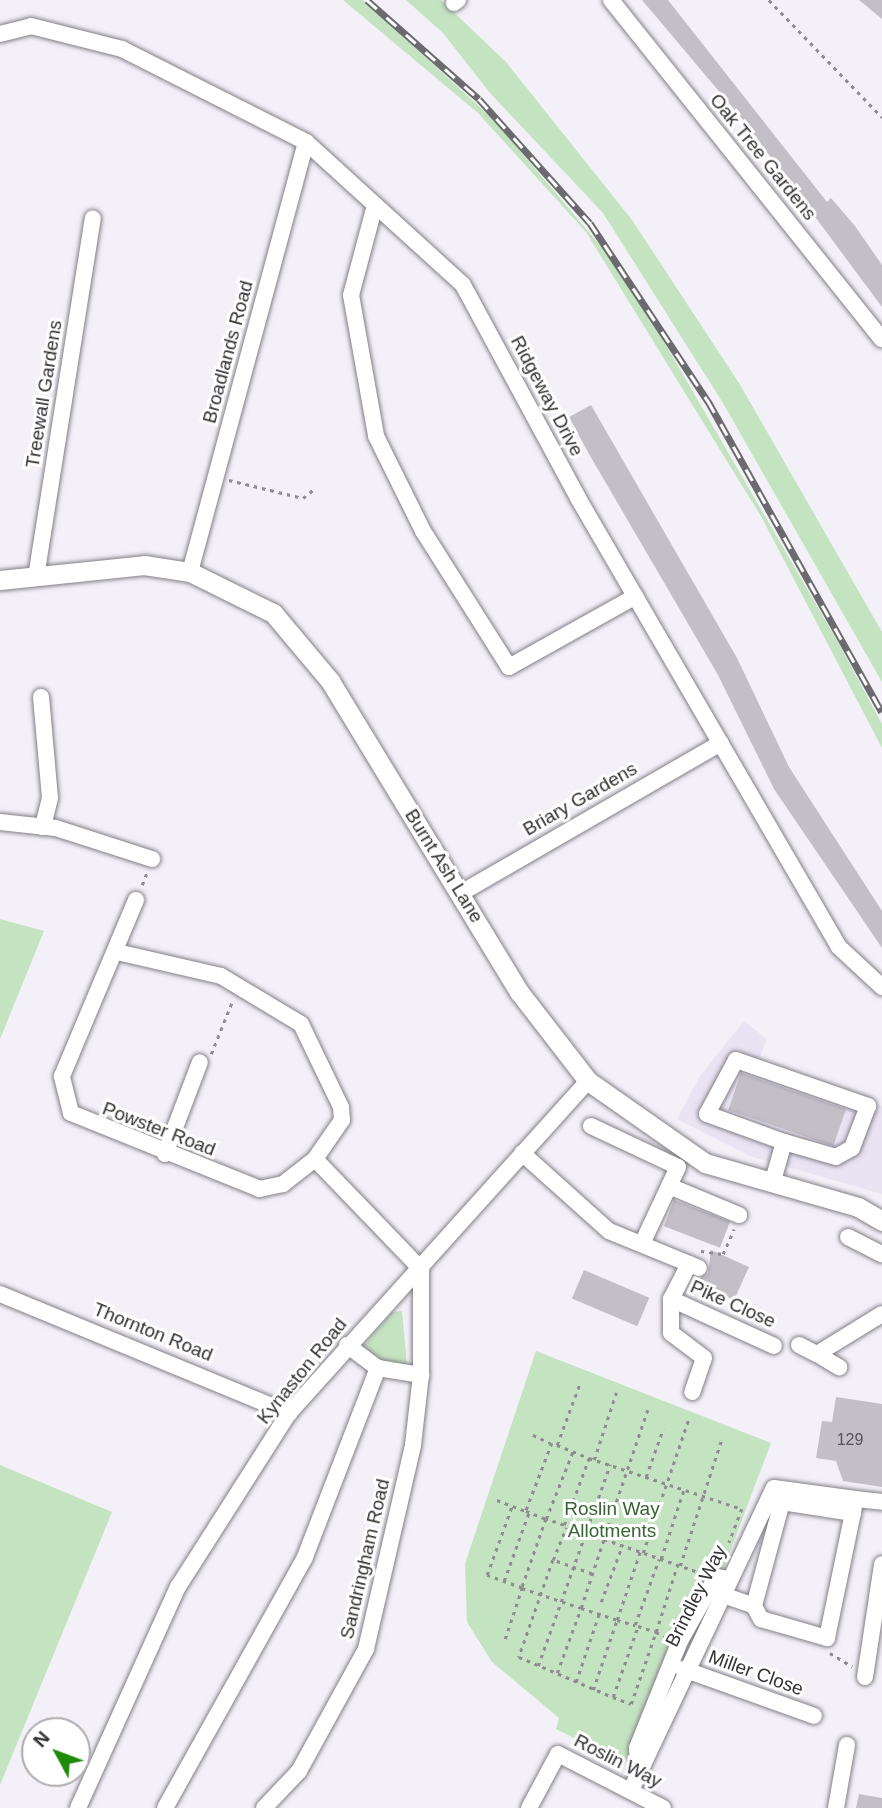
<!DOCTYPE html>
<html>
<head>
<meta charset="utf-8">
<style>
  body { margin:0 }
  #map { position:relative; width:882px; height:1808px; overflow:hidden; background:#f3f0f8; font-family:Helvetica,sans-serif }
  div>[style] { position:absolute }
  .built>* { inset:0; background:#e9e3f3 }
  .green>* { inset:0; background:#c4e3c0 }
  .building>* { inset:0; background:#c3bfc7; transform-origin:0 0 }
  .path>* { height:2.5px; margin-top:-1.25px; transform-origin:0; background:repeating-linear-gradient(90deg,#8e8c91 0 3.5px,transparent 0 8.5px) }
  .roads { filter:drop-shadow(0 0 2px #827f86) drop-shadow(0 0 2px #827f86) }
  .minor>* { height:16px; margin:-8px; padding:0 8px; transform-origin:8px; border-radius:8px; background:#fff }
  .major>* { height:19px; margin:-9.5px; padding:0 9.5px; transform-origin:9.5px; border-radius:9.5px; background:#fff }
  .rail>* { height:7px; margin-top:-3.5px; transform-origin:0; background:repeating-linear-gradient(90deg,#fff 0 13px,#6b6a6e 0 26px); box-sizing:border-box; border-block:2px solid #6b6a6e }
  span { translate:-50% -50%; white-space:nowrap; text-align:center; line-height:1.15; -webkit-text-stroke:6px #fff; paint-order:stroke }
  .number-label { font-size:16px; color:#565459 }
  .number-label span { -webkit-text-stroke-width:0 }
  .street-label { font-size:19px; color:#323134 }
  .park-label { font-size:19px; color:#396434 }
  .north { position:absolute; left:21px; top:1717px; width:70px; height:70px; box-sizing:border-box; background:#fff; border:2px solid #adadae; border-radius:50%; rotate:311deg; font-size:19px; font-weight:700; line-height:28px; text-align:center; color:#323134 }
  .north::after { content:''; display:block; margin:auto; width:24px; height:32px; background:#1e8b0b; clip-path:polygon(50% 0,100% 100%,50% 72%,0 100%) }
</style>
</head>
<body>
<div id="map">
  <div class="built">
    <div style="clip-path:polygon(744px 1021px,767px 1039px,757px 1064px,882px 1106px,882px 1194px,750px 1156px,677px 1119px,700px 1076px)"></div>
  </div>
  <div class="green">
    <div style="clip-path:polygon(343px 0,363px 0,494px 120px,626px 276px,839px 644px,882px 724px,882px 748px,762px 518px,586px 232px,478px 113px)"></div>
    <div style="clip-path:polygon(406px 0,441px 0,506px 62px,632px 220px,739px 383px,882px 632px,882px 682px,723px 403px,603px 213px,490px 93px,443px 33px)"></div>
    <div style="clip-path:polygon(0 919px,44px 931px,0 1039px)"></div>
    <div style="clip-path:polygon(402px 1311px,407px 1365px,377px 1361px,361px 1349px,392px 1312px)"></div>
    <div style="clip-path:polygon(536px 1351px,771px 1443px,720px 1578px,624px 1765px,593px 1748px,596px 1743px,587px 1737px,584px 1743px,556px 1729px,559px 1718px,492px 1662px,467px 1622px,465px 1564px)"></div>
    <div style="clip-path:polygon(0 1465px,112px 1512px,0 1785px)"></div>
  </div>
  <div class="building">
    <div style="clip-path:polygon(642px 0,668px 0,827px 202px,831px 198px,855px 226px,882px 265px,882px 307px,744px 121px)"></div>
    <div style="clip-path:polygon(859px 0,882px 0,882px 19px)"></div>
    <div style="clip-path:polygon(591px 405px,737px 658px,789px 767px,882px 911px,882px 948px,774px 789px,718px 675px,589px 454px,569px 417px)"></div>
    <div style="left:741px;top:1073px;width:111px;height:39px;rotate:19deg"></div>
    <div style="left:674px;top:1200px;width:60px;height:28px;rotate:21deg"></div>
    <div style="clip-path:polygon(711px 1250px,749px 1267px,734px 1300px,694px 1282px,708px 1273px)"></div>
    <div style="left:584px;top:1270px;width:71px;height:31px;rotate:23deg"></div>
    <div style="clip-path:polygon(836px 1397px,882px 1404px,882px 1487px,843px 1481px,836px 1461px,816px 1458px,822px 1421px,832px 1422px)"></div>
    <div style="clip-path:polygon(859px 1794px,882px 1798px,882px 1808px,856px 1808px)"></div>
  </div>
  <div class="path">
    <div style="left:769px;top:0;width:163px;rotate:46deg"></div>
    <div style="left:229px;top:480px;width:76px;rotate:13.7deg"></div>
    <div style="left:303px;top:498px;width:13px;rotate:-39deg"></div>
    <div style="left:142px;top:885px;width:14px;rotate:-69deg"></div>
    <div style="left:211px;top:1054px;width:56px;rotate:-68deg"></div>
    <div style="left:701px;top:1251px;width:22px;rotate:8deg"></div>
    <div style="left:723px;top:1254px;width:27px;rotate:-66deg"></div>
    <div style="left:648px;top:1410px;width:136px;rotate:108.8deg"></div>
    <div style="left:604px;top:1539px;width:61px;rotate:-161deg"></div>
    <div style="left:546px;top:1519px;width:73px;rotate:109.2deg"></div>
    <div style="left:522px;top:1588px;width:62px;rotate:18.7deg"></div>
    <div style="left:581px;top:1608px;width:73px;rotate:-71.6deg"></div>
    <div style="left:604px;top:1539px;width:103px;rotate:19.3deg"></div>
    <div style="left:533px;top:1435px;width:19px;rotate:25deg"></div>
    <div style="left:552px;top:1443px;width:73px;rotate:110.9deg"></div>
    <div style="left:526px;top:1511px;width:22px;rotate:22deg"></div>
    <div style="left:546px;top:1519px;width:73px;rotate:-68.3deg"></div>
    <div style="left:557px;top:1445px;width:66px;rotate:-69.6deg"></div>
    <div style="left:557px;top:1445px;width:35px;rotate:22deg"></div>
    <div style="left:594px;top:1460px;width:71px;rotate:-71.8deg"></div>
    <div style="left:646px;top:1477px;width:51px;rotate:-70.5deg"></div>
    <div style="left:497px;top:1500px;width:31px;rotate:21deg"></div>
    <div style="left:564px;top:1525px;width:72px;rotate:-69.5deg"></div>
    <div style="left:589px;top:1458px;width:161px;rotate:18.4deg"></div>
    <div style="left:742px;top:1509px;width:36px;rotate:111deg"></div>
    <div style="left:643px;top:1553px;width:143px;rotate:-71.2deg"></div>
    <div style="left:661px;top:1559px;width:74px;rotate:-71.8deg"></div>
    <div style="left:553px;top:1560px;width:35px;rotate:-68deg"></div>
    <div style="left:680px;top:1566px;width:135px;rotate:-71.8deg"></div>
    <div style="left:592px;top:1574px;width:41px;rotate:-160.3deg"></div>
    <div style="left:553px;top:1560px;width:103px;rotate:109.3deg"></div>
    <div style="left:519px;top:1657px;width:102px;rotate:23.1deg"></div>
    <div style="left:613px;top:1697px;width:75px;rotate:-70.6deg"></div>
    <div style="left:504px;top:1581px;width:73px;rotate:-70.1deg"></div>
    <div style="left:601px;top:1602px;width:60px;rotate:-69.4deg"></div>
    <div style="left:638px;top:1626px;width:19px;rotate:18deg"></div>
    <div style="left:656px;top:1632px;width:69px;rotate:-72.3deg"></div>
    <div style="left:505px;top:1639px;width:54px;rotate:-71.6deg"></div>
    <div style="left:522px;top:1588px;width:37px;rotate:-160deg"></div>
    <div style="left:487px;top:1575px;width:73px;rotate:-70.1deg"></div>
    <div style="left:830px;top:1653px;width:26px;rotate:31deg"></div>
    <div style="left:538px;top:1666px;width:214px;rotate:-70.3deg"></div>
    <div style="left:557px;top:1673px;width:69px;rotate:-69.7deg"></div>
    <div style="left:581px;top:1608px;width:38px;rotate:18deg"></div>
    <div style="left:617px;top:1620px;width:72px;rotate:-71.3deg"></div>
    <div style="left:576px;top:1682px;width:72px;rotate:-71.3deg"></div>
    <div style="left:593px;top:1690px;width:74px;rotate:-71.1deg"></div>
    <div style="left:617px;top:1620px;width:19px;rotate:16deg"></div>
    <div style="left:635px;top:1625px;width:70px;rotate:-70deg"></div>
    <div style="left:613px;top:1697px;width:19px;rotate:21deg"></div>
    <div style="left:631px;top:1704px;width:76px;rotate:-70.9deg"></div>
    <div style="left:656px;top:1632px;width:9px;rotate:27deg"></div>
  </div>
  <div class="roads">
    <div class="minor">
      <div style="left:611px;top:0;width:434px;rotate:51.4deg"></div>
      <div style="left:454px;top:3px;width:5px;rotate:-37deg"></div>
      <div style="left:0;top:34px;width:32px;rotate:-14deg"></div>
      <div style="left:31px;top:26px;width:94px;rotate:14.2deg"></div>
      <div style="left:122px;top:49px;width:206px;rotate:26.8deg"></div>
      <div style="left:306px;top:142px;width:212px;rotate:42.3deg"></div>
      <div style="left:463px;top:285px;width:242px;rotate:61.6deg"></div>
      <div style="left:578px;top:498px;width:519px;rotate:59.83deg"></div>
      <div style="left:839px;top:947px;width:59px;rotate:42.9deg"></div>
      <div style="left:375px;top:205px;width:93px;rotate:104.9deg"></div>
      <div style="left:351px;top:295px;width:143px;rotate:79.9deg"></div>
      <div style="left:376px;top:436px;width:106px;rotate:63.7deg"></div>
      <div style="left:423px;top:531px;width:161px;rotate:57.7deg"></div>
      <div style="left:509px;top:667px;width:145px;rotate:-29.2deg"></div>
      <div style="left:190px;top:572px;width:445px;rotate:-74.9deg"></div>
      <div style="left:36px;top:577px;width:363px;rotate:-81deg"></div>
      <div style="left:41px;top:697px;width:101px;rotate:84.9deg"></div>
      <div style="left:50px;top:798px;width:30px;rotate:104deg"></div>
      <div style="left:0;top:822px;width:56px;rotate:6.1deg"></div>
      <div style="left:56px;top:828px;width:101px;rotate:17.9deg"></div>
      <div style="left:461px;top:893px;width:300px;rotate:-30deg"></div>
      <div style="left:117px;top:952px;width:107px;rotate:13deg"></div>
      <div style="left:221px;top:976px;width:93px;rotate:31deg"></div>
      <div style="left:301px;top:1024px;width:92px;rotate:64.3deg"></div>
      <div style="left:341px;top:1107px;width:13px;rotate:86deg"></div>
      <div style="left:342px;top:1120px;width:47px;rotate:124.7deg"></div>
      <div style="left:315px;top:1159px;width:41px;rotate:142deg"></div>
      <div style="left:283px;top:1184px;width:24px;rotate:168deg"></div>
      <div style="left:260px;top:1189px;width:204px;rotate:-158.1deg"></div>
      <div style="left:71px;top:1113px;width:38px;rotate:-104deg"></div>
      <div style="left:62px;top:1076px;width:191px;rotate:-67.2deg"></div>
      <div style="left:591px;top:1126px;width:96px;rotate:25.2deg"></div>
      <div style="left:678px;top:1167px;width:85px;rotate:115.1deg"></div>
      <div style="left:522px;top:1153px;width:117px;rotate:41.9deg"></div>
      <div style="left:609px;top:1231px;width:97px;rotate:22.3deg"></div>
      <div style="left:165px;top:1154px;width:98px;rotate:-69.2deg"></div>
      <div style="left:315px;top:1159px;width:153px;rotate:46.1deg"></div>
      <div style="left:772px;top:1184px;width:44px;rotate:-74.1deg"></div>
      <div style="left:784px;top:1142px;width:82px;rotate:-160deg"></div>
      <div style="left:707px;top:1114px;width:61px;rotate:-61.8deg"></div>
      <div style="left:736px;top:1060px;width:140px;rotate:19.2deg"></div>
      <div style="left:868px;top:1106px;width:45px;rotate:110.9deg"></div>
      <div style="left:852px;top:1148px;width:18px;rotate:151deg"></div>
      <div style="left:836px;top:1157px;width:54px;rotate:-163.9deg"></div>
      <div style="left:669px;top:1186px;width:76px;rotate:22.5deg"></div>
      <div style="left:848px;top:1237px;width:38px;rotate:27deg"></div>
      <div style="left:689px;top:1264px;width:39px;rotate:117deg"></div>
      <div style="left:671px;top:1299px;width:113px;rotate:24.5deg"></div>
      <div style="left:0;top:1294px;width:313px;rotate:22.4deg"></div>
      <div style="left:671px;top:1299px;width:34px;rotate:90deg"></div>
      <div style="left:671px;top:1333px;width:41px;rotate:37.1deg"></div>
      <div style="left:704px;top:1358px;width:36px;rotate:109deg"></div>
      <div style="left:347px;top:1345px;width:39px;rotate:37deg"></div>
      <div style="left:378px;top:1368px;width:44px;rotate:9.2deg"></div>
      <div style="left:799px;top:1345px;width:20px;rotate:27deg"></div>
      <div style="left:817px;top:1354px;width:76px;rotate:-31.6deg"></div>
      <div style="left:817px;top:1354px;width:26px;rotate:31deg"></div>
      <div style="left:855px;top:1499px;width:27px;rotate:6deg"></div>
      <div style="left:720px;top:1594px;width:36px;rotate:19deg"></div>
      <div style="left:754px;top:1606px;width:15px;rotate:62deg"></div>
      <div style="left:761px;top:1619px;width:69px;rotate:16.1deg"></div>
      <div style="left:827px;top:1638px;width:128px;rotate:-78.3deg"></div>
      <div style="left:853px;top:1513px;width:72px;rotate:-171.2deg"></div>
      <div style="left:782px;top:1502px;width:108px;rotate:105.1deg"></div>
      <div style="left:683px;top:1669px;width:139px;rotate:19.7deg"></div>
      <div style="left:865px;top:1677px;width:114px;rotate:-81.4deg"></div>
      <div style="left:638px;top:1774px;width:26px;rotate:-92deg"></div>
      <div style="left:637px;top:1748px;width:115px;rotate:-68.1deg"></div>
      <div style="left:680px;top:1641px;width:73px;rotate:-60.6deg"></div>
      <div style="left:716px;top:1577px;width:12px;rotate:9deg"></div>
      <div style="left:631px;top:1790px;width:334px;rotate:-64.7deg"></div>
      <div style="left:774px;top:1488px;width:82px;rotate:7.7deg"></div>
      <div style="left:855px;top:1499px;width:14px;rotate:98deg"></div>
      <div style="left:78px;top:1808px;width:243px;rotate:-65.7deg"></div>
      <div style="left:178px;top:1587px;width:206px;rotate:-57.5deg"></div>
      <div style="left:289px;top:1413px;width:447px;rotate:-48deg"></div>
      <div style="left:165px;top:1808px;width:287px;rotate:-60.8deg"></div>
      <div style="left:305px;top:1557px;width:203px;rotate:-68.9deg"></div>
      <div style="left:264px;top:1808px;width:51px;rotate:-46.6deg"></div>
      <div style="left:299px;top:1771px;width:139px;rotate:-61.2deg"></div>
      <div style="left:366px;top:1649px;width:209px;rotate:-77deg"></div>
      <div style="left:413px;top:1445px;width:70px;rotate:-83.5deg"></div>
      <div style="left:421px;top:1375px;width:106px;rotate:-90deg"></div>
      <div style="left:529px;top:1808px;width:61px;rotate:-61.8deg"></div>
      <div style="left:558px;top:1754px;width:118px;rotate:27.2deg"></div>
      <div style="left:836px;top:1808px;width:64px;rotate:-80.1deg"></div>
    </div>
    <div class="major">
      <div style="left:0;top:580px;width:145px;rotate:-5.9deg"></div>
      <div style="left:144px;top:565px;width:47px;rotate:8.7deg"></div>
      <div style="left:190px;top:572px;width:93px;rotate:26.3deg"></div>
      <div style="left:273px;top:613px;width:89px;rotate:50deg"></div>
      <div style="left:330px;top:681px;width:365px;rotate:58.7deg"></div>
      <div style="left:520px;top:993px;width:111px;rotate:52.3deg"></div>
      <div style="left:588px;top:1081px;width:143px;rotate:35deg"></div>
      <div style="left:705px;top:1163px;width:159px;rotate:16deg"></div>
      <div style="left:858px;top:1207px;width:28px;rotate:30deg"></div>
    </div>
  </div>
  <div class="rail">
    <div style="left:367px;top:0;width:149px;rotate:41.5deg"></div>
    <div style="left:479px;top:99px;width:166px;rotate:48.2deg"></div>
    <div style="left:590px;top:223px;width:214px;rotate:56.5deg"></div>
    <div style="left:708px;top:401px;width:356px;rotate:60.8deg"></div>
  </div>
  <div class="number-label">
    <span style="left:850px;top:1440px">129</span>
  </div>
  <div class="street-label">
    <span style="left:763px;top:157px;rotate:51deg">Oak Tree Gardens</span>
    <span style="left:228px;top:352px;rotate:-75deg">Broadlands Road</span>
    <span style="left:44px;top:394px;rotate:-81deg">Treewall Gardens</span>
    <span style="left:547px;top:396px;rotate:62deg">Ridgeway Drive</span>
    <span style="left:580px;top:799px;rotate:-30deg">Briary Gardens</span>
    <span style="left:444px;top:866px;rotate:58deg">Burnt Ash Lane</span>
    <span style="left:159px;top:1129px;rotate:21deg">Powster Road</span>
    <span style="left:733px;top:1304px;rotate:24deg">Pike Close</span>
    <span style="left:153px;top:1332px;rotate:22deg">Thornton Road</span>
    <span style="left:302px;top:1371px;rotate:-51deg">Kynaston Road</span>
    <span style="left:365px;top:1559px;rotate:-77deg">Sandringham Road</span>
    <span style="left:696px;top:1596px;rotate:-63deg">Brindley Way</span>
    <span style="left:756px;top:1673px;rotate:20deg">Miller Close</span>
    <span style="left:618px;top:1761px;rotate:27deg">Roslin Way</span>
  </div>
  <div class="park-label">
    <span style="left:612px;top:1520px">Roslin Way<br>Allotments</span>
  </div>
  <div class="north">N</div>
</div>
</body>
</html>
